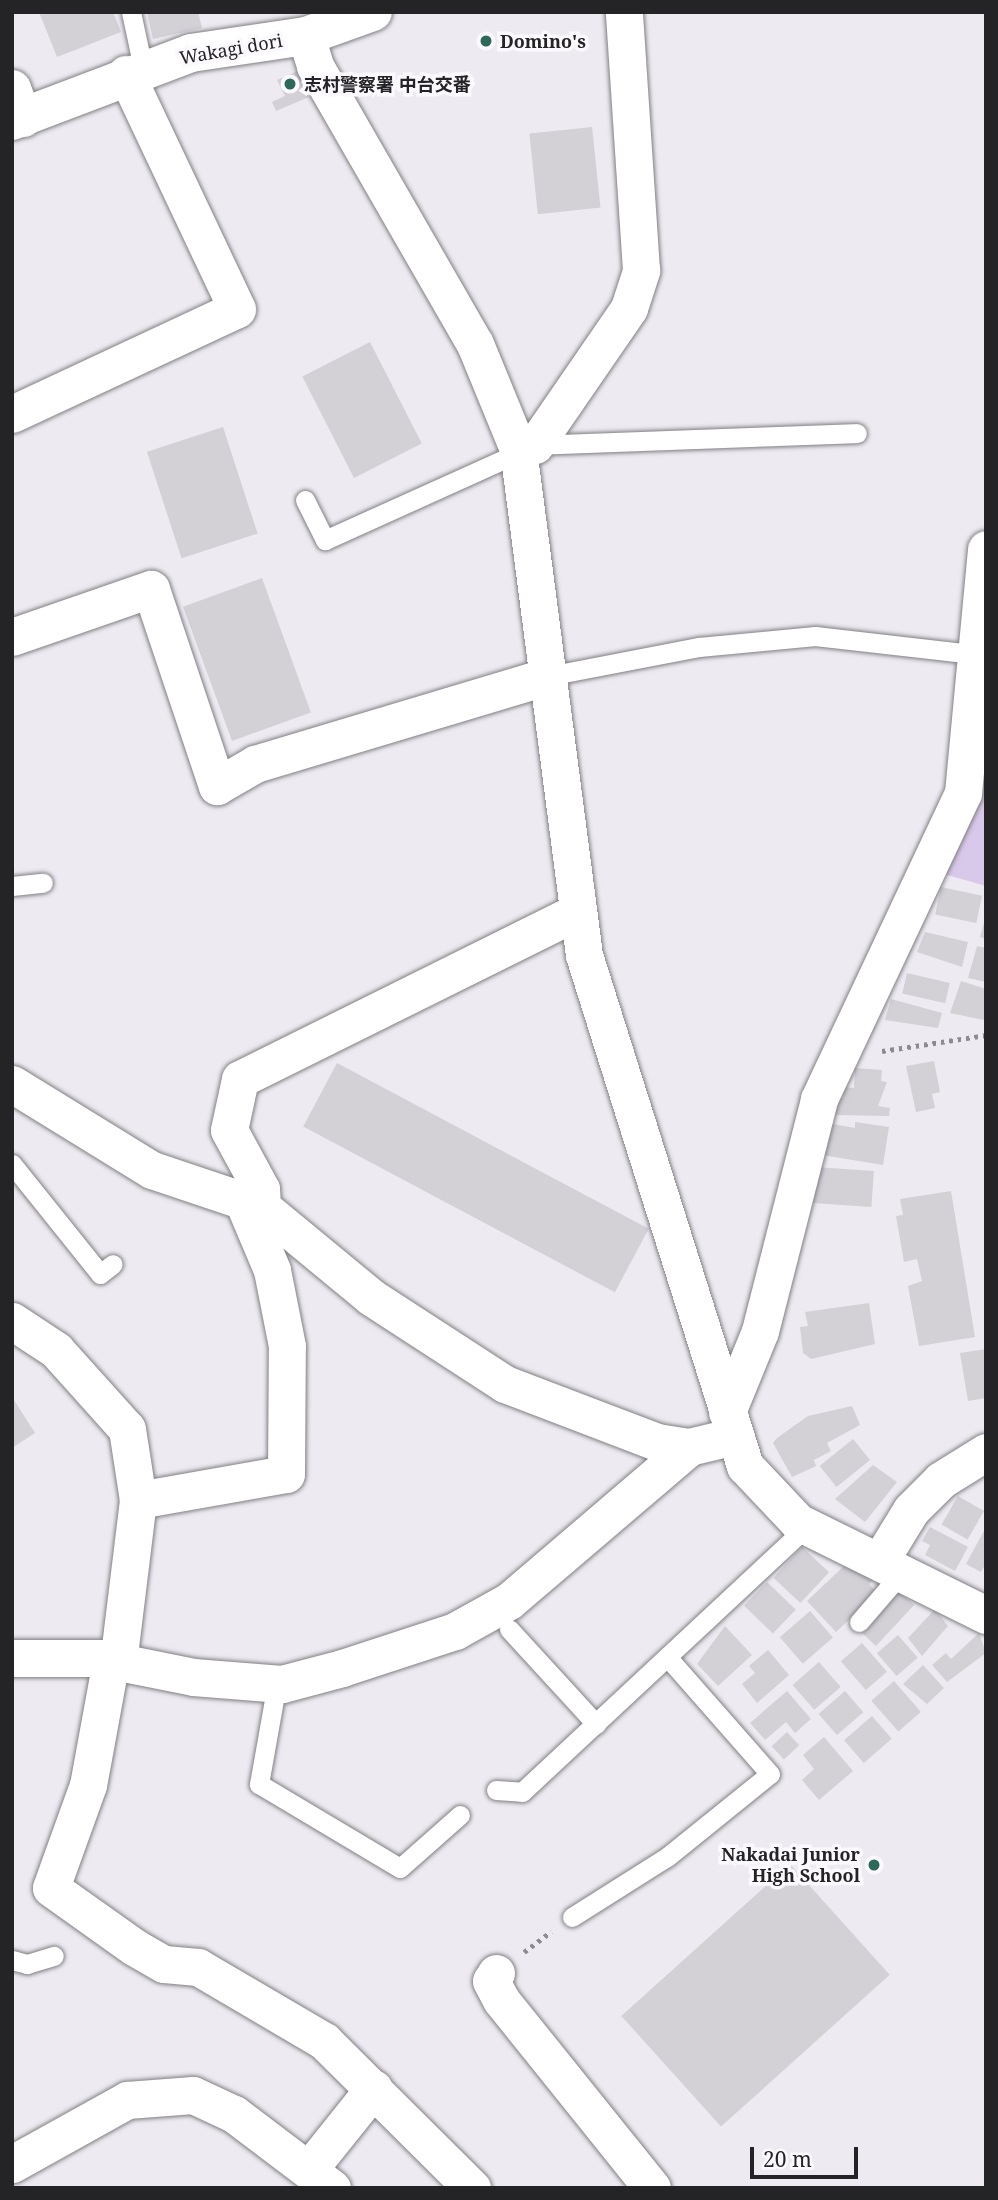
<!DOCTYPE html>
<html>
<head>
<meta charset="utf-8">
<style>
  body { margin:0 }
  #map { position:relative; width:998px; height:2200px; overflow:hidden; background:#edebf1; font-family:"Noto Serif","Noto Sans JP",serif }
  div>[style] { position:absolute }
  .green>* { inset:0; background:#d8c8ea }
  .building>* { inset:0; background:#d3d0d6; transform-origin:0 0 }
  .path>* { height:4.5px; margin-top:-2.25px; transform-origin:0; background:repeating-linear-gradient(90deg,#8c8b8f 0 3.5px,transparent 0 8.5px) }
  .roads { filter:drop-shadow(0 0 2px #817f84) drop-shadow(0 0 2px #817f84) }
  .lane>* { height:19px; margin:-9.5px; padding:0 9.5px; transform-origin:9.5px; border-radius:9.5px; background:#fff }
  .street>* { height:37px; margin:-18.5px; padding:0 18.5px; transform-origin:18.5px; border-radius:18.5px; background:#fff }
  .secondary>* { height:38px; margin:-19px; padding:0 19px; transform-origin:19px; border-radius:19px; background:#fff }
  .dots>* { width:19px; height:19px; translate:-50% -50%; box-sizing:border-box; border:4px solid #fbf8fe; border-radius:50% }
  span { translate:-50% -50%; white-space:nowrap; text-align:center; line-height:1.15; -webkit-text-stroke:7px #fbf8fe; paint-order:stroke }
  .poi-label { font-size:18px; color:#242325; font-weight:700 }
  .left { translate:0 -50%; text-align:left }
  .right { translate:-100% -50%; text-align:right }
  .street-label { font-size:18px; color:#242325 }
  .frame { position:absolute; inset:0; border:14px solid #242325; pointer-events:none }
  .scale { position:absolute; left:750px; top:2147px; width:108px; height:32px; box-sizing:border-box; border:4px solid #242325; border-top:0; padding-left:9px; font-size:21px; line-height:24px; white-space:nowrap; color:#242325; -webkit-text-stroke:5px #fbf8fe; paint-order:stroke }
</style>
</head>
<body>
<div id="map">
  <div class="green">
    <div style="clip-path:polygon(986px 763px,986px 886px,944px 874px,982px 790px)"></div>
  </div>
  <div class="building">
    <div style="clip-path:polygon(39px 12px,113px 12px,121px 32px,57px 57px)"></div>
    <div style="clip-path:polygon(147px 12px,198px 12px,202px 28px,153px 39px)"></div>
    <div style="clip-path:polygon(298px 71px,309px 97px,276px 111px,272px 102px,285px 96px,277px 80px)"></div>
    <div style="left:592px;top:127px;width:81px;height:63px;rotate:84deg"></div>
    <div style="left:370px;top:342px;width:114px;height:76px;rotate:63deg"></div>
    <div style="left:223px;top:427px;width:112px;height:80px;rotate:72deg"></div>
    <div style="left:262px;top:578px;width:143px;height:84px;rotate:70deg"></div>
    <div style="left:941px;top:887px;width:42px;height:28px;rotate:12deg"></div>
    <div style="clip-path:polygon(985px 919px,986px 919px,986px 939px,980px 937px)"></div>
    <div style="clip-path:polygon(925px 932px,968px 942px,962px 967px,917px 952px)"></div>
    <div style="clip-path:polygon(977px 946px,986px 948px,986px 982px,968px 978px)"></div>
    <div style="left:907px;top:973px;width:44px;height:21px;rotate:13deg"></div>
    <div style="clip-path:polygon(961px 981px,986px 989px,984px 1020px,950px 1013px)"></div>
    <div style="clip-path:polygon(891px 999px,942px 1013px,938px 1028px,885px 1020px)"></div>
    <div style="clip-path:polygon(934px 1061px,940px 1092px,932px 1094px,935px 1108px,916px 1112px,906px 1066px)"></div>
    <div style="left:337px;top:1063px;width:353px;height:72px;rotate:28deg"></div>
    <div style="clip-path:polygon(855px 1068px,882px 1070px,881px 1081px,887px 1082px,878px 1106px,890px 1108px,889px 1116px,832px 1115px,834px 1099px,843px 1098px,843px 1087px,854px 1088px)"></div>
    <div style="clip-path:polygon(855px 1122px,889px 1127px,883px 1165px,822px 1155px,827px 1123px,855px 1128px)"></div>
    <div style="left:815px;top:1167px;width:59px;height:36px;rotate:4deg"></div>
    <div style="clip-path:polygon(951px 1191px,975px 1337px,919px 1346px,908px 1286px,922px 1281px,917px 1259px,904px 1262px,896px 1216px,903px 1215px,900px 1199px)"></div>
    <div style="clip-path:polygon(869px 1303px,875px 1344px,811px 1359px,803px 1353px,800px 1327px,808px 1326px,805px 1312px)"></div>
    <div style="clip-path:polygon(986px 1349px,986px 1398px,968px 1401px,960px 1353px)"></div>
    <div style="clip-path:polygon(12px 1397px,35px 1433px,12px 1448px)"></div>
    <div style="clip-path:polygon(852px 1406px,860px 1425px,827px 1443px,831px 1451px,814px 1460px,816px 1466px,792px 1477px,773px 1443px,777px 1438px,808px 1416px)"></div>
    <div style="left:853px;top:1439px;width:27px;height:43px;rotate:51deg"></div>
    <div style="clip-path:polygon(873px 1465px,897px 1482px,865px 1522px,835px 1499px)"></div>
    <div style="left:958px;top:1496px;width:30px;height:33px;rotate:30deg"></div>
    <div style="clip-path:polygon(930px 1527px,968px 1547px,955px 1571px,925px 1555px,930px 1545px,922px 1541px)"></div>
    <div style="clip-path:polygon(986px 1527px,986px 1563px,981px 1572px,966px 1564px)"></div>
    <div style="left:802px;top:1547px;width:37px;height:42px;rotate:43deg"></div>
    <div style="clip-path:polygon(844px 1566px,876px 1577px,869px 1584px,877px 1593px,836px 1632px,807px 1601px)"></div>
    <div style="left:767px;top:1582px;width:40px;height:33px;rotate:44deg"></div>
    <div style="left:898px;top:1590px;width:22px;height:56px;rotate:43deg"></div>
    <div style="clip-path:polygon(935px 1609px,948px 1626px,922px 1656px,908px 1638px)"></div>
    <div style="left:810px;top:1611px;width:35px;height:40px;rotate:49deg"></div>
    <div style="clip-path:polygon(725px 1626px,752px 1655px,718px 1686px,697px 1664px)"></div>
    <div style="clip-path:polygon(979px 1633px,986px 1653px,947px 1682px,932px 1665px,946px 1653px,951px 1659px)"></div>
    <div style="left:898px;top:1635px;width:30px;height:28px;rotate:49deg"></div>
    <div style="left:862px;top:1643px;width:38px;height:28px;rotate:49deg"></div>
    <div style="clip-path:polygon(768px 1650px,789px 1675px,757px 1703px,742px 1684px,755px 1673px,749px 1666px)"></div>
    <div style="left:819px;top:1662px;width:33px;height:35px;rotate:49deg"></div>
    <div style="clip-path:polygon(923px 1665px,944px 1688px,927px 1704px,903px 1684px)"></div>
    <div style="left:894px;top:1681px;width:41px;height:30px;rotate:49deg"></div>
    <div style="clip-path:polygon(787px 1691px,811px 1719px,795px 1733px,786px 1722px,765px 1740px,750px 1723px)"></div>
    <div style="left:845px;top:1691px;width:28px;height:35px;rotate:49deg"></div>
    <div style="left:872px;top:1716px;width:30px;height:37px;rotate:49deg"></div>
    <div style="left:787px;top:1732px;width:18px;height:21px;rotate:47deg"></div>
    <div style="clip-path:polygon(824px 1737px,853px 1771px,819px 1800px,802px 1780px,814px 1769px,803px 1755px)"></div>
    <div style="left:790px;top:1864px;width:149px;height:227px;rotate:48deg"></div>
  </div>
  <div class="path">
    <div style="left:882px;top:1051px;width:105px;rotate:-8.7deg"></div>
    <div style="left:524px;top:1952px;width:34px;rotate:-37deg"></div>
  </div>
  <div class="roads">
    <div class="lane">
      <div style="left:131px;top:12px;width:57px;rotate:77.9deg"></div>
      <div style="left:305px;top:500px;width:45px;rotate:63.4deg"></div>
      <div style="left:325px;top:540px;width:230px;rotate:-24.3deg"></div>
      <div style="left:535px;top:445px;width:322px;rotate:-2.1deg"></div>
      <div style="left:548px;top:676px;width:154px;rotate:-10.9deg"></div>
      <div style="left:699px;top:647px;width:117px;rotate:-5.4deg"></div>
      <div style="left:815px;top:636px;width:160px;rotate:6.5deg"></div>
      <div style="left:12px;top:886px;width:31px;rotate:-6deg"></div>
      <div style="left:12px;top:1164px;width:141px;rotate:51.3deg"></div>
      <div style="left:100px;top:1274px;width:16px;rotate:-38deg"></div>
      <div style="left:859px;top:1622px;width:67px;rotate:-49.2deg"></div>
      <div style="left:509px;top:1629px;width:129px;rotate:47.5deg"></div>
      <div style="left:277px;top:1683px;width:103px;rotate:100.1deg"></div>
      <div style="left:259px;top:1784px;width:164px;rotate:30.8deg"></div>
      <div style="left:400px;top:1868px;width:80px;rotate:-41.5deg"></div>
      <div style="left:496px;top:1790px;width:26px;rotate:4deg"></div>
      <div style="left:522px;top:1792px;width:388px;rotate:-43deg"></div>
      <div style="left:572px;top:1917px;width:112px;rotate:-32.3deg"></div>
      <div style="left:667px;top:1857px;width:132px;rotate:-38.9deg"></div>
      <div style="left:770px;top:1774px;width:153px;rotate:-131.3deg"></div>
      <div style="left:12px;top:1960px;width:16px;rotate:15deg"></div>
      <div style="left:27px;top:1964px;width:28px;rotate:-17deg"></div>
    </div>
    <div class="street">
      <div style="left:306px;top:36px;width:31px;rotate:73deg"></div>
      <div style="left:315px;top:66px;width:321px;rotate:60.1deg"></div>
      <div style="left:475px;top:344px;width:113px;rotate:67.7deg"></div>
      <div style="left:518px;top:449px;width:510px;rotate:82.57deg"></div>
      <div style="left:584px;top:955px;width:536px;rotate:72.51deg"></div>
      <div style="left:745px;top:1466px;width:77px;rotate:46.6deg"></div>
      <div style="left:798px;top:1522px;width:210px;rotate:26.3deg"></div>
      <div style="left:12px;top:88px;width:32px;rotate:70deg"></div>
      <div style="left:12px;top:414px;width:248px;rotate:-25deg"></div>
      <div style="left:237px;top:309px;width:260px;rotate:-115.3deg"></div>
      <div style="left:535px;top:445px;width:166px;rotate:-55.5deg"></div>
      <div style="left:629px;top:308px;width:40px;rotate:-72deg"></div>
      <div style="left:641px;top:270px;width:259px;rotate:-93.8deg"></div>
      <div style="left:12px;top:637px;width:147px;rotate:-19.1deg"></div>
      <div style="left:151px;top:589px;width:208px;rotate:71.5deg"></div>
      <div style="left:217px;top:786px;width:44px;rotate:-30.1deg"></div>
      <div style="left:255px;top:764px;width:306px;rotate:-16.7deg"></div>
      <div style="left:12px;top:1084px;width:164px;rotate:31.6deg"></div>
      <div style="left:152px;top:1170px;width:116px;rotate:18.6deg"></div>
      <div style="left:262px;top:1207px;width:141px;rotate:39.5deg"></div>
      <div style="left:371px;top:1297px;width:160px;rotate:33deg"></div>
      <div style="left:505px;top:1384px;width:163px;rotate:20.9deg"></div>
      <div style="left:657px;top:1442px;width:32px;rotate:9deg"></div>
      <div style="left:689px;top:1447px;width:47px;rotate:-13.4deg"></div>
      <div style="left:262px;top:1207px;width:18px;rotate:-93deg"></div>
      <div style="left:261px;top:1189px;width:67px;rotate:-118.5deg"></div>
      <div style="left:229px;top:1130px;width:52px;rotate:-77.8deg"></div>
      <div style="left:240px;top:1079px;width:374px;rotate:-26.4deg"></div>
      <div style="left:12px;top:1321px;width:53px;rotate:33.4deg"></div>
      <div style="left:56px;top:1350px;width:106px;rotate:48.1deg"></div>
      <div style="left:127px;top:1429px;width:72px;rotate:81.2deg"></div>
      <div style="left:138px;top:1500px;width:163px;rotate:97deg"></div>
      <div style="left:727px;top:1412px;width:87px;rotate:-67.8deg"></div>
      <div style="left:760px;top:1331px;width:239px;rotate:-75.7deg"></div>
      <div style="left:819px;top:1099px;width:338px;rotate:-64.8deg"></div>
      <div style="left:963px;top:793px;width:245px;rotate:-84.6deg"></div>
      <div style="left:138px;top:1500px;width:150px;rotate:-10deg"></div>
      <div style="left:286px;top:1474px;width:128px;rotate:-89.6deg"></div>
      <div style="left:287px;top:1346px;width:77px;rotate:-101.2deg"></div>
      <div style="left:272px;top:1270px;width:77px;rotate:-112.9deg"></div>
      <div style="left:881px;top:1559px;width:57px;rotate:-58.5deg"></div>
      <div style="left:911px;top:1510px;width:42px;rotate:-45deg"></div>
      <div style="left:941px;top:1480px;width:53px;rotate:-31.9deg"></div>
      <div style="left:12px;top:1658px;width:87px"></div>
      <div style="left:99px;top:1658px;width:96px;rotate:11.4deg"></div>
      <div style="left:193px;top:1677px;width:89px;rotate:4.5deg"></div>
      <div style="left:282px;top:1684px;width:62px;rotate:-14.9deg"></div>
      <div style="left:342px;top:1668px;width:119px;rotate:-18.1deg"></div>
      <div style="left:455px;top:1631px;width:62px;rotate:-29.1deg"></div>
      <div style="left:509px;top:1601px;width:237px;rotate:-40.5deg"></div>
      <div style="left:111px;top:1660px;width:127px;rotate:100.4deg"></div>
      <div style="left:88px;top:1785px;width:109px;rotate:109.8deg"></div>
      <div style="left:51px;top:1888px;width:102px;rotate:35.4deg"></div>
      <div style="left:134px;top:1947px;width:34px;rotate:30deg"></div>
      <div style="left:164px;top:1964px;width:34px;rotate:5deg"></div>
      <div style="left:198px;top:1967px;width:146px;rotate:30.4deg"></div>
      <div style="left:324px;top:2041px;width:209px;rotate:44.8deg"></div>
      <div style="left:496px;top:1973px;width:9px;rotate:122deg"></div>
      <div style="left:491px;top:1981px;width:21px;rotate:62deg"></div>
      <div style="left:501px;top:2000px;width:241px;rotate:51.2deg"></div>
      <div style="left:12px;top:2164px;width:132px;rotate:-29.1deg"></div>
      <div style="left:127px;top:2100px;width:66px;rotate:-4.3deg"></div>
      <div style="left:193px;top:2095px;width:45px;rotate:24.9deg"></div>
      <div style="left:234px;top:2114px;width:123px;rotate:37.1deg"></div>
      <div style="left:310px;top:2168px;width:102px;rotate:-51.3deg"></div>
    </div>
    <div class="secondary">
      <div style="left:12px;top:121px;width:191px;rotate:-20.8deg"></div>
      <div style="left:191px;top:53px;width:116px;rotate:-8.4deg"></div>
      <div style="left:306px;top:36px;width:71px;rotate:-19.7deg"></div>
    </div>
  </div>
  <div class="dots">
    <div style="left:486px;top:41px;background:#2c6a57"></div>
    <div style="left:290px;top:84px;background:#2c6a57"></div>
    <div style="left:874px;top:1865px;background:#2c6a57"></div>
  </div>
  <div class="poi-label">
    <span class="left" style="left:500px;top:41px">Domino's</span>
    <span class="left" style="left:304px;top:84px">志村警察署 中台交番</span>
    <span class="right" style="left:860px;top:1865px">Nakadai Junior<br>High School</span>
  </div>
  <div class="street-label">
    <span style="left:231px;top:49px;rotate:-10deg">Wakagi dori</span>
  </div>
  <div class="frame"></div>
  <div class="scale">20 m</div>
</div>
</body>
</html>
